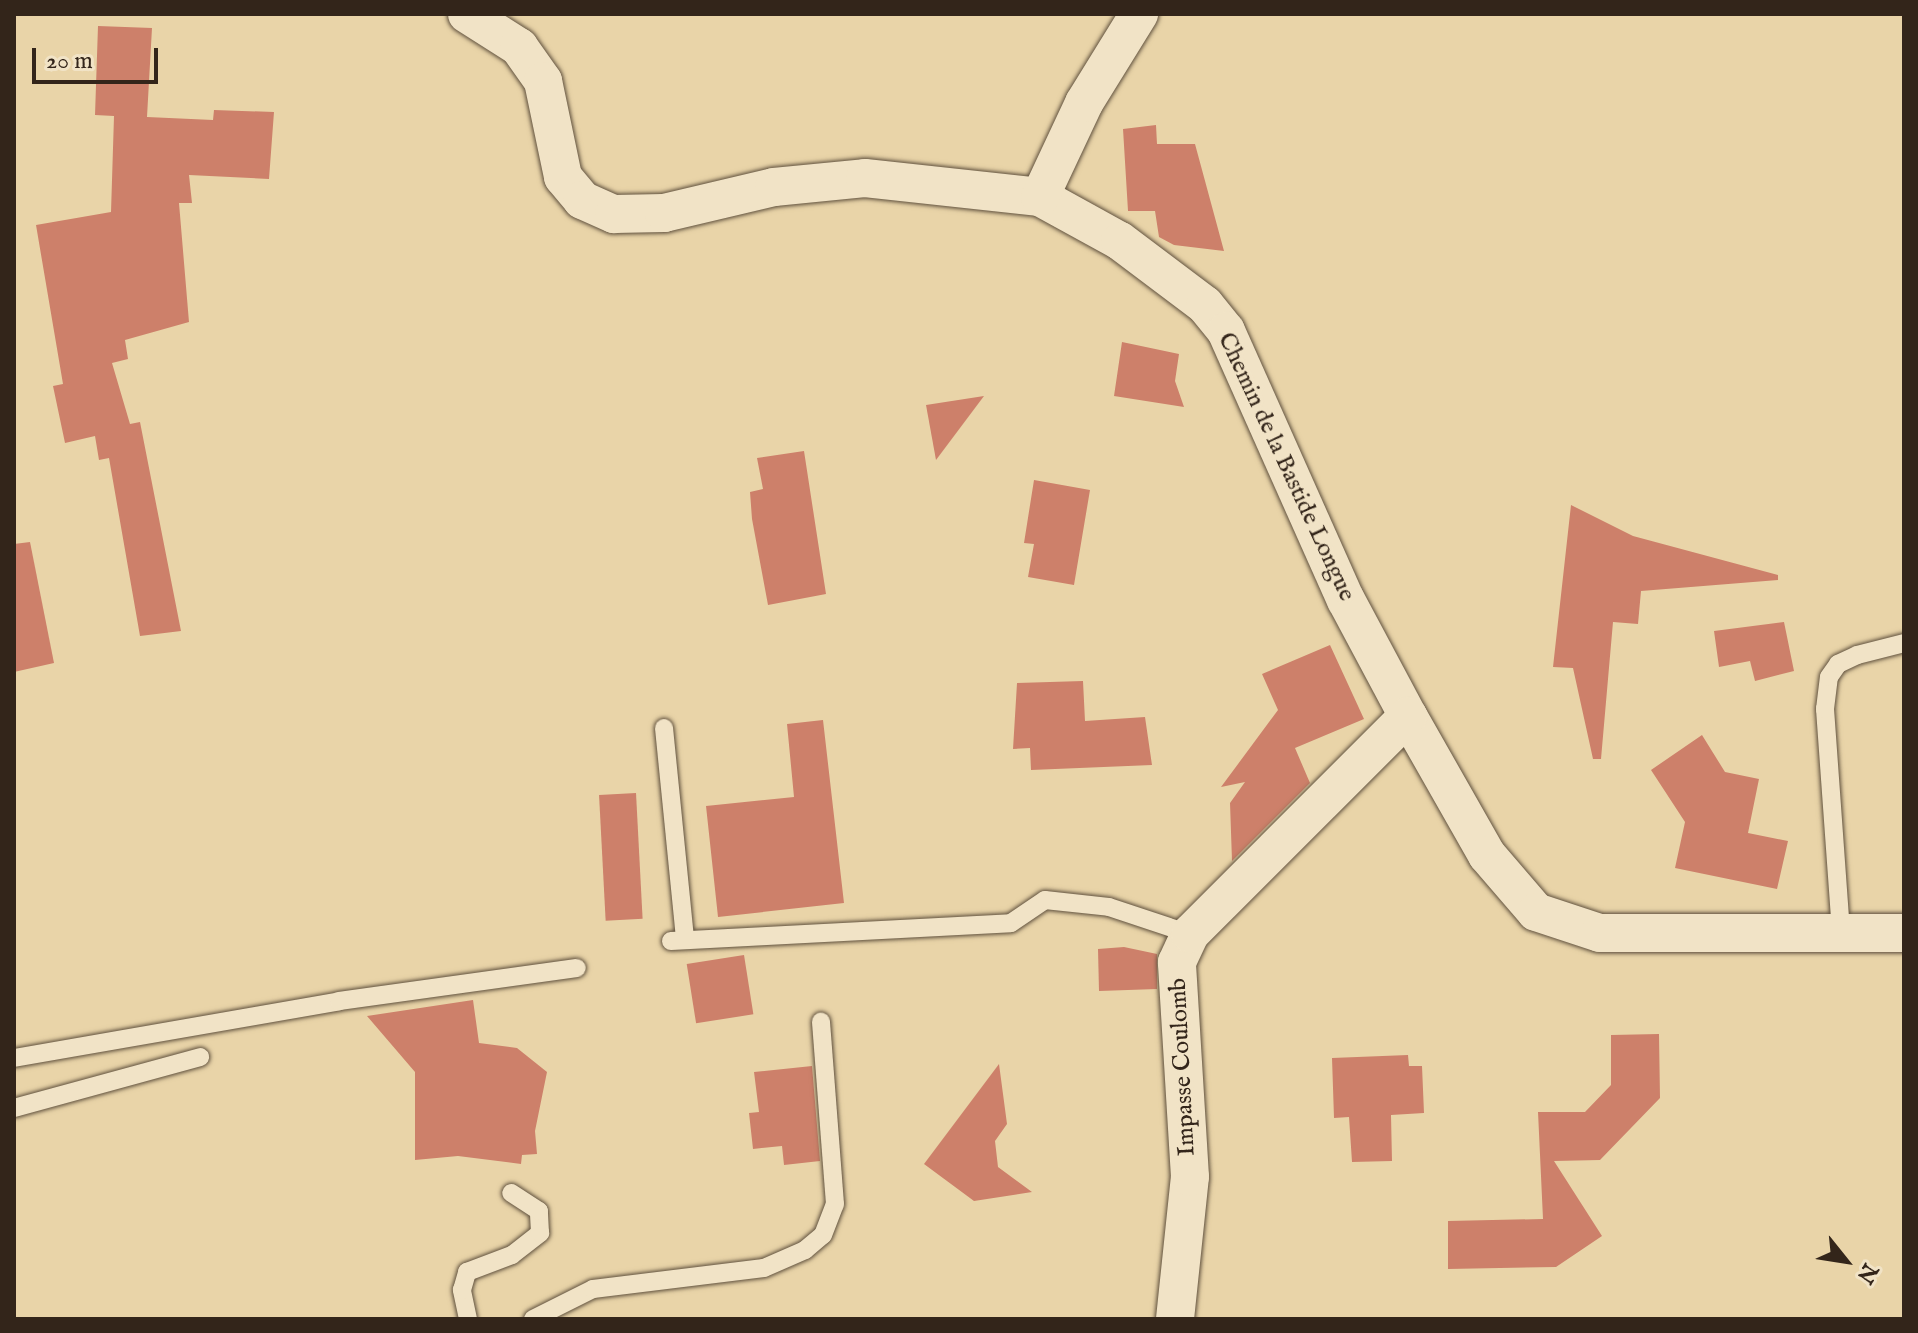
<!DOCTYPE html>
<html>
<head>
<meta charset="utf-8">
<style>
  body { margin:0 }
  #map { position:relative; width:1918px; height:1333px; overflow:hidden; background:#e9d4a8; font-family:"IM FELL English",serif }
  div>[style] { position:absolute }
  .building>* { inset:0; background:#cd806a; transform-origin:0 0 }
  .roads { filter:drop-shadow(0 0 2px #60513e) drop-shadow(0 0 2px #60513e) }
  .lane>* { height:18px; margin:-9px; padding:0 9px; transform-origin:9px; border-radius:9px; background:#f1e3c6 }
  .street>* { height:38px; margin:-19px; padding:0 19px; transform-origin:19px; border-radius:19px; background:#f1e3c6 }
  span { translate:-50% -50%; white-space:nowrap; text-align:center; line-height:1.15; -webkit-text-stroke:7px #f1e3c6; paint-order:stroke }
  .street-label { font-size:24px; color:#33251a }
  .frame { position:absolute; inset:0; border:16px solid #33251a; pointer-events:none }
  .north { position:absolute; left:1806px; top:1221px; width:80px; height:80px; -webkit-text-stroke:6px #f1e3c6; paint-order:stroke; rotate:120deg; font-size:22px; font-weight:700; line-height:32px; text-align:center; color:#33251a }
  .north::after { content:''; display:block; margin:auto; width:28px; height:36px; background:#33251a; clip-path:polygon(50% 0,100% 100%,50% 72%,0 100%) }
  .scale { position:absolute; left:32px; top:48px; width:126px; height:36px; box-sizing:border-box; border:4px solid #33251a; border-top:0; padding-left:10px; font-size:24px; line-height:28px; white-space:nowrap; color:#33251a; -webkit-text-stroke:6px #f1e3c6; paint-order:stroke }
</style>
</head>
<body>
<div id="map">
  <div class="building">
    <div style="clip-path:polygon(98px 26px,152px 28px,147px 117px,213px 120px,214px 110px,274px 112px,269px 179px,189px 175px,192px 203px,179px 203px,189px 322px,125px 340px,128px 359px,112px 363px,130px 424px,140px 422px,181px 631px,140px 636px,109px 458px,99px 460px,95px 436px,65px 443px,53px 386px,63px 384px,36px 225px,111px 212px,114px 116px,95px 115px)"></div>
    <div style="clip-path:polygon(1156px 125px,1157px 144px,1195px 144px,1224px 251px,1174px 245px,1159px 237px,1155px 211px,1128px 211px,1123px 129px)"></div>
    <div style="clip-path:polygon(1122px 342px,1179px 354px,1175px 381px,1184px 407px,1114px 396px)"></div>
    <div style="clip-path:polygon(984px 396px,936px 460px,926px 405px)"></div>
    <div style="clip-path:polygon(804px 451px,826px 594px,768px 605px,752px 519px,750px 492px,763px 489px,757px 458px)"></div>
    <div style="clip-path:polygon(1034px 480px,1090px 490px,1074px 585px,1028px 577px,1034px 544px,1024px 543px)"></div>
    <div style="clip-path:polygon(1571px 505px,1633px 536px,1778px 575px,1778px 580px,1641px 591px,1638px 624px,1613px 622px,1601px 759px,1593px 759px,1573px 668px,1553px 667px)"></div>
    <div style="clip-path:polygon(30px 542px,54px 663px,14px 672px,14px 544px)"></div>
    <div style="clip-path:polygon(1784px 622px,1794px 671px,1755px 681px,1750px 661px,1719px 667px,1714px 631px)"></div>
    <div style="clip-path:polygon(1330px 645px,1364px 719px,1295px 748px,1310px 783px,1232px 861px,1230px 803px,1245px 782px,1221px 787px,1278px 710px,1262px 674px)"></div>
    <div style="clip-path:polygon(1083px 681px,1085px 721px,1145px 717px,1152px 765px,1031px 770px,1030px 748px,1013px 749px,1017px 683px)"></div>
    <div style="clip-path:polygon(823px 720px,844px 903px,718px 917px,706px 806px,794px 797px,787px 724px)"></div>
    <div style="clip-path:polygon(1702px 735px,1725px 772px,1759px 779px,1748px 833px,1788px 841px,1777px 889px,1675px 868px,1685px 822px,1651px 770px)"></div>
    <div style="left:636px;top:793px;width:126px;height:37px;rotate:87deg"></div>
    <div style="clip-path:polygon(1124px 947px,1157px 954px,1157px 989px,1099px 991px,1098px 949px)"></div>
    <div style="left:744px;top:955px;width:60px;height:58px;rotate:81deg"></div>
    <div style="clip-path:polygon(473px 1000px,479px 1043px,517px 1048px,547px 1072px,535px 1131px,537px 1154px,522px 1155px,521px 1164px,458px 1156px,415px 1160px,415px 1072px,367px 1016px)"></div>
    <div style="clip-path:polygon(1659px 1034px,1660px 1098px,1600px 1160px,1554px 1161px,1602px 1236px,1556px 1267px,1448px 1269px,1448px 1221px,1543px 1219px,1538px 1112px,1585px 1112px,1611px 1085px,1611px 1035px)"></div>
    <div style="clip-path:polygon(1408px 1055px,1409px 1066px,1422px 1066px,1424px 1113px,1391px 1115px,1392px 1161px,1352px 1162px,1349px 1117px,1334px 1118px,1332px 1058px)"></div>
    <div style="clip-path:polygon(999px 1064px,1007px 1124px,995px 1141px,998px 1167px,1032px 1192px,974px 1201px,924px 1164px)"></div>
    <div style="clip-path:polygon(812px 1066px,820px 1161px,784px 1165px,782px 1146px,753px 1149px,749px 1113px,759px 1112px,754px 1072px)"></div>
  </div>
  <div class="roads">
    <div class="lane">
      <div style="left:664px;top:728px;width:212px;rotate:84.3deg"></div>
      <div style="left:1841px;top:932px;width:224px;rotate:-94.1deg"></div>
      <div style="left:1825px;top:709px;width:32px;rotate:-83deg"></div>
      <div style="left:1829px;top:677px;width:16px;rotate:-55deg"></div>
      <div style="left:1838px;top:664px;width:21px;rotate:-25deg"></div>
      <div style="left:1857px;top:655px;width:49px;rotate:-14.3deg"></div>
      <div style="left:671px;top:941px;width:340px;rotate:-3deg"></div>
      <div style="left:1011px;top:923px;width:41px;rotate:-34.1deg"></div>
      <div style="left:1045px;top:900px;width:64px;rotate:6.2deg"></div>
      <div style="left:1109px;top:907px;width:85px;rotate:18.4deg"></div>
      <div style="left:14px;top:1058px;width:330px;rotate:-9.9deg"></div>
      <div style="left:339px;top:1001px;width:240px;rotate:-7.9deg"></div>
      <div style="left:14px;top:1108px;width:193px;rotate:-15.3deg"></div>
      <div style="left:468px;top:1319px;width:30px;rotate:-102deg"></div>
      <div style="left:462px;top:1290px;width:19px;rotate:-74deg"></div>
      <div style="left:467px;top:1272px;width:48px;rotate:-20.7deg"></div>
      <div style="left:512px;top:1255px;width:36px;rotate:-38deg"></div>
      <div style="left:540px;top:1233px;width:22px;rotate:-93deg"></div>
      <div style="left:539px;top:1211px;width:33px;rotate:-147deg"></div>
      <div style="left:533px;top:1319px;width:67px;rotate:-26.6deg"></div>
      <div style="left:593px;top:1289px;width:172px;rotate:-7deg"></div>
      <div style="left:764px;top:1268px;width:45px;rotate:-23.7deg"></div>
      <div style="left:805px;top:1250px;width:23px;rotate:-40deg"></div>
      <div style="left:823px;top:1235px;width:33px;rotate:-69deg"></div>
      <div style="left:835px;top:1204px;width:183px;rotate:-94.4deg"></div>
    </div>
    <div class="street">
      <div style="left:467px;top:14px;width:62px;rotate:32.4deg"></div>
      <div style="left:519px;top:47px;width:42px;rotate:54.8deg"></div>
      <div style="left:543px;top:81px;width:98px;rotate:78.2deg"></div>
      <div style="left:563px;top:177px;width:30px;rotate:50deg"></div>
      <div style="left:582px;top:200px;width:35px;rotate:24deg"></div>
      <div style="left:614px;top:214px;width:50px;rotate:-1.1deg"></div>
      <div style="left:664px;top:213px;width:113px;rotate:-13.3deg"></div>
      <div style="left:774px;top:187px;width:91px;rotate:-5.6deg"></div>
      <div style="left:865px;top:178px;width:176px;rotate:6.2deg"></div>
      <div style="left:1040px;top:197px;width:91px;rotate:28.8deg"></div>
      <div style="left:1120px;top:241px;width:106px;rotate:37deg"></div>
      <div style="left:1205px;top:305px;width:33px;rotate:51deg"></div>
      <div style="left:1226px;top:331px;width:295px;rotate:66deg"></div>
      <div style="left:1346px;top:600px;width:132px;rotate:61.9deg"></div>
      <div style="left:1408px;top:716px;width:160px;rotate:60.4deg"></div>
      <div style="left:1487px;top:855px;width:75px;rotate:49.3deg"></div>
      <div style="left:1536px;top:912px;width:67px;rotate:18.2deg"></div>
      <div style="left:1600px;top:933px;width:304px"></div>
      <div style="left:1040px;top:197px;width:104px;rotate:-64.9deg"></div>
      <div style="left:1084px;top:103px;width:105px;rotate:-58.3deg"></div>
      <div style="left:1175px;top:1319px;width:143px;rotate:-84deg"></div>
      <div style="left:1190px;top:1177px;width:215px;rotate:-93.5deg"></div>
      <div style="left:1177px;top:962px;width:31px;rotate:-65deg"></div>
      <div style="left:1190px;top:934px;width:308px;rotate:-45deg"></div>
    </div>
  </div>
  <div class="street-label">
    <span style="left:1286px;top:467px;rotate:65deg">Chemin de la Bastide Longue</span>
    <span style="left:1183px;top:1067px;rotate:-93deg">Impasse Coulomb</span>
  </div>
  <div class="frame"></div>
  <div class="north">N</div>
  <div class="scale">20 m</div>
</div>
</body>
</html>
